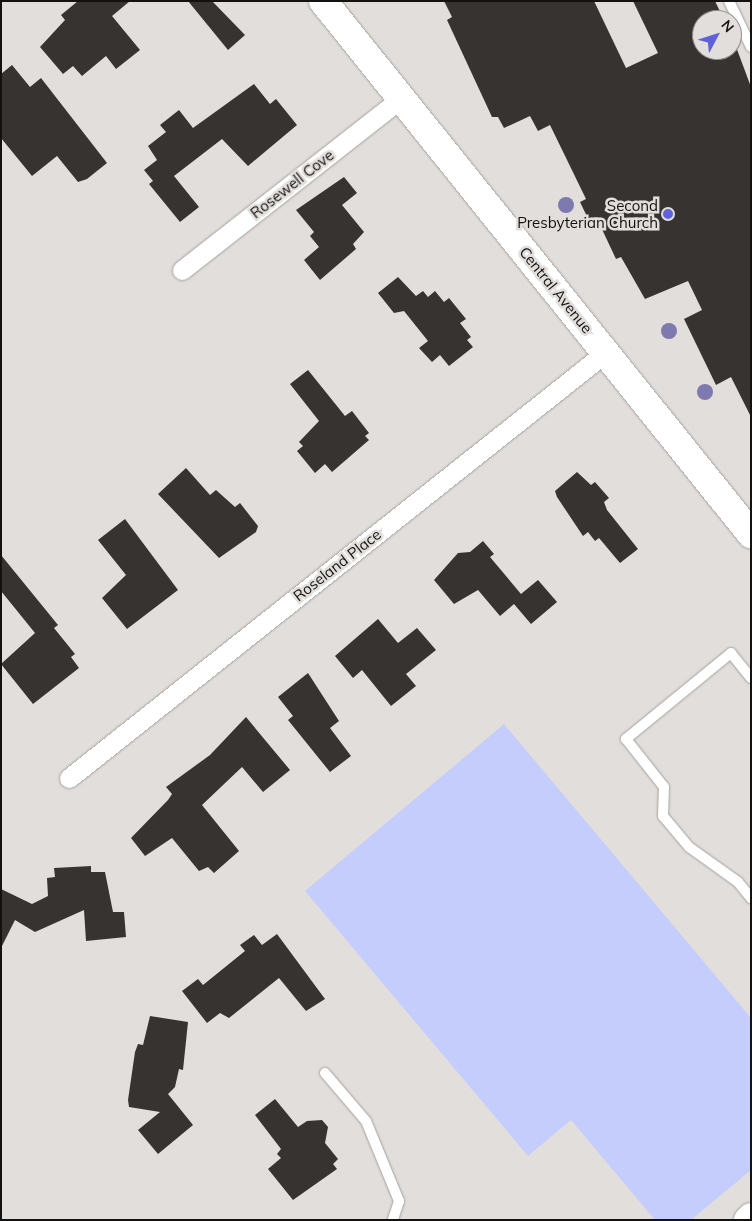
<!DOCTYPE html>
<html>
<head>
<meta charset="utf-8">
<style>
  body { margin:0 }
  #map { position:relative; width:752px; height:1221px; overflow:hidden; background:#e2dedb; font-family:Mulish,sans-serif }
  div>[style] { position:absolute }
  .green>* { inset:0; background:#c5cdfd }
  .building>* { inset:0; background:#373331 }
  .roads { filter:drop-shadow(0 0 1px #a6a29f) drop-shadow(0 0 1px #a6a29f) }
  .lane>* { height:10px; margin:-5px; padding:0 5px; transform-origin:5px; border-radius:5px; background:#fff }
  .street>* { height:19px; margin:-9.5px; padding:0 9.5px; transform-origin:9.5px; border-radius:9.5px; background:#fff }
  .secondary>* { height:28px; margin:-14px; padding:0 14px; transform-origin:14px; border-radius:14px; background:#fff }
  .trees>* { width:16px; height:16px; margin:-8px; border-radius:50%; background:#7e79af }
  .dots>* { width:14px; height:14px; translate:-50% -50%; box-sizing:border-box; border:2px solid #e2dedb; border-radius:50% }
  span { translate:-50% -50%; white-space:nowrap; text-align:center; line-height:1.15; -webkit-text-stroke:5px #e2dedb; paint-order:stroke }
  .street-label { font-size:15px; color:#131211 }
  .poi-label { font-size:15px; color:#131211 }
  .right { translate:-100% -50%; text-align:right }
  .frame { position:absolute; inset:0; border:2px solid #131211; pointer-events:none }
  .north { position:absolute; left:692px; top:10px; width:50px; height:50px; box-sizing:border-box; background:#e2dedb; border:1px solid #8f8c8a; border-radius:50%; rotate:50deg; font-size:14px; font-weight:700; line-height:20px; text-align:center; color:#131211 }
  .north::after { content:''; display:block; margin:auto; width:18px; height:22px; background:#5e62da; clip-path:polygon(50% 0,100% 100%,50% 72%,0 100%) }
</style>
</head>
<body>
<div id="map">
  <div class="green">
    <div style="clip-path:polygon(504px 724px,751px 1018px,751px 1170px,691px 1220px,655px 1220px,571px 1120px,528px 1156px,305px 891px)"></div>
  </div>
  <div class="building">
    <div style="clip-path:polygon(78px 1px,130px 1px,112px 16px,140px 50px,116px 69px,106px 56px,82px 76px,73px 66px,63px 74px,40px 47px,65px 20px,61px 15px)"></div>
    <div style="clip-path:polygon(188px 1px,212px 1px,245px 35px,228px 50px)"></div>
    <div style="clip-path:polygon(444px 1px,594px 1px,626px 68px,658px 53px,633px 1px,715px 1px,724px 20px,702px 20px,702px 50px,732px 50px,732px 36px,751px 87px,751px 417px,731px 377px,716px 385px,684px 319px,702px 310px,688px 281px,645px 299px,621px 257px,616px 259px,600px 225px,593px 229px,580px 202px,586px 199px,550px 125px,538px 131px,530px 116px,504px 128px,498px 117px,492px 117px,447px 20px,452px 17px)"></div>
    <div style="clip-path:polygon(12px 65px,30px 87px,41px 78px,107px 163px,87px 179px,78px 182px,57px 156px,32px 176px,1px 138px,1px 74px)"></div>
    <div style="clip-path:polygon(254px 84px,270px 104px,276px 99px,297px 125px,248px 166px,222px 139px,174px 176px,199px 207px,180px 222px,149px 184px,153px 181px,144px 170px,157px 160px,148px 146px,166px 132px,160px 125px,179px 110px,193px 128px)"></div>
    <div style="clip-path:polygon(344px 177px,357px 193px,342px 205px,364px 232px,353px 244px,356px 249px,320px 280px,304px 260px,319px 247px,310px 236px,314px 232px,296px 210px)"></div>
    <div style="clip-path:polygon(398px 277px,416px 296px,423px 291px,428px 297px,435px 291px,444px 302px,449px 298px,466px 319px,460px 323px,471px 337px,467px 340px,473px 347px,449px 366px,440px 355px,432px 362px,419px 348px,428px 341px,404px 311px,394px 313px,378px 293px)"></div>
    <div style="clip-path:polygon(308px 370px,345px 416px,352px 411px,369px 433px,365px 436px,369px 440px,332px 472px,325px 464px,315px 473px,297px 451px,303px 446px,299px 442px,319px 421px,290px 384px)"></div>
    <div style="clip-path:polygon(186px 468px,210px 495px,216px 490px,235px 507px,240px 503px,258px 526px,256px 532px,219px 558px,158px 494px)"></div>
    <div style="clip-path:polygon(577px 472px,591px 485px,595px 482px,609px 498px,604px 502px,607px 510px,638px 549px,620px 563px,599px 538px,595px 541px,588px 532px,583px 536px,557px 497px,555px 491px)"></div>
    <div style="clip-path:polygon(125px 519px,178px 590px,127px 629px,102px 598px,126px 575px,98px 540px)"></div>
    <div style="clip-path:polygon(483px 541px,494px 554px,490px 557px,521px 594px,538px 580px,557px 602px,531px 624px,514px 604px,500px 616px,478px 590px,454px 604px,434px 580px,458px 553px,470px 552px)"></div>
    <div style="clip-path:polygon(1px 555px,58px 625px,54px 628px,75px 654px,71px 657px,79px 668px,33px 704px,1px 664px,35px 633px,1px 591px)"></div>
    <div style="clip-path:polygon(378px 619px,398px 643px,417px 628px,436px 650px,406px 674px,416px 686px,391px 706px,362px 670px,353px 678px,335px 656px)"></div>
    <div style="clip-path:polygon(308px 673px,339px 721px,330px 728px,351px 756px,330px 772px,288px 720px,293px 716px,278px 697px)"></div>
    <div style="clip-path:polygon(246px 717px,290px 770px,263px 792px,242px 767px,202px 805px,239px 851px,214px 873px,208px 867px,199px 871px,172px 838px,145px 856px,131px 838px,168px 800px,172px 794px,166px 787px,210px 755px)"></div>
    <div style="clip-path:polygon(91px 866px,91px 872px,105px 872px,113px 912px,124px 912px,126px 937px,86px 941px,84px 910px,35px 932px,15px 920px,1px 948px,1px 889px,32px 904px,48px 896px,47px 878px,55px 877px,54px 868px)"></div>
    <div style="clip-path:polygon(277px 934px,325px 999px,306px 1011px,279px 978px,229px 1018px,220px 1013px,207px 1023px,182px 991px,198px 979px,203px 985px,245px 951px,240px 945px,254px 935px,262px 945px)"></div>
    <div style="clip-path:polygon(150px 1016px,188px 1022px,183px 1070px,179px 1069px,175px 1087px,168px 1094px,193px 1125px,158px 1154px,138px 1130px,160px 1112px,129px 1107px,128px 1100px,135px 1052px,138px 1044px,143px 1045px)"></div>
    <div style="clip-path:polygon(275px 1099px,298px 1127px,307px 1121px,322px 1120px,328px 1127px,325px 1143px,338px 1159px,333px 1164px,337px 1169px,293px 1200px,268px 1169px,281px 1158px,277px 1154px,281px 1149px,255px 1115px)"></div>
  </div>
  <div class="roads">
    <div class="lane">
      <div style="left:729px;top:1px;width:51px;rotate:64.4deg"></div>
      <div style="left:751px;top:678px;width:32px;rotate:-129deg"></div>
      <div style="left:731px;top:653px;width:136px;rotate:140.7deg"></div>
      <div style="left:626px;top:739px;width:61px;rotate:51.6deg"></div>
      <div style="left:664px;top:787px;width:29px;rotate:92deg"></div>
      <div style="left:663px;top:816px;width:40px;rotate:50deg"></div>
      <div style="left:689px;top:847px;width:60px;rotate:35.5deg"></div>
      <div style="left:738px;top:882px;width:21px;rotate:51deg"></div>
      <div style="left:325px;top:1073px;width:63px;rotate:49.5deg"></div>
      <div style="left:366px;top:1121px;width:87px;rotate:67.6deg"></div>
      <div style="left:399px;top:1201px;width:20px;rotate:108deg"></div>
    </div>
    <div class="street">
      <div style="left:182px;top:270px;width:278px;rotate:-38.1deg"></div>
      <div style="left:69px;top:778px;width:685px;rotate:-38.42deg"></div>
    </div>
    <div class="secondary">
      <div style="left:323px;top:1px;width:684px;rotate:51.24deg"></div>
      <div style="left:748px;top:1220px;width:4px;rotate:-45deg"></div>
    </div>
  </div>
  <div class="trees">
    <div style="left:566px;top:205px"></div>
    <div style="left:669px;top:331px"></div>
    <div style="left:705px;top:392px"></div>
  </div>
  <div class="dots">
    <div style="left:668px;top:214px;background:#5e62da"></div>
  </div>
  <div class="street-label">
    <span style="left:292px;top:184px;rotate:-38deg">Rosewell Cove</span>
    <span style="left:556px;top:290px;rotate:51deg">Central Avenue</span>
    <span style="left:337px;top:565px;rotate:-38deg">Roseland Place</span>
  </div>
  <div class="poi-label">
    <span class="right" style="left:658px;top:214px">Second<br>Presbyterian Church</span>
  </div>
  <div class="frame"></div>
  <div class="north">N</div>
</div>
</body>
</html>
